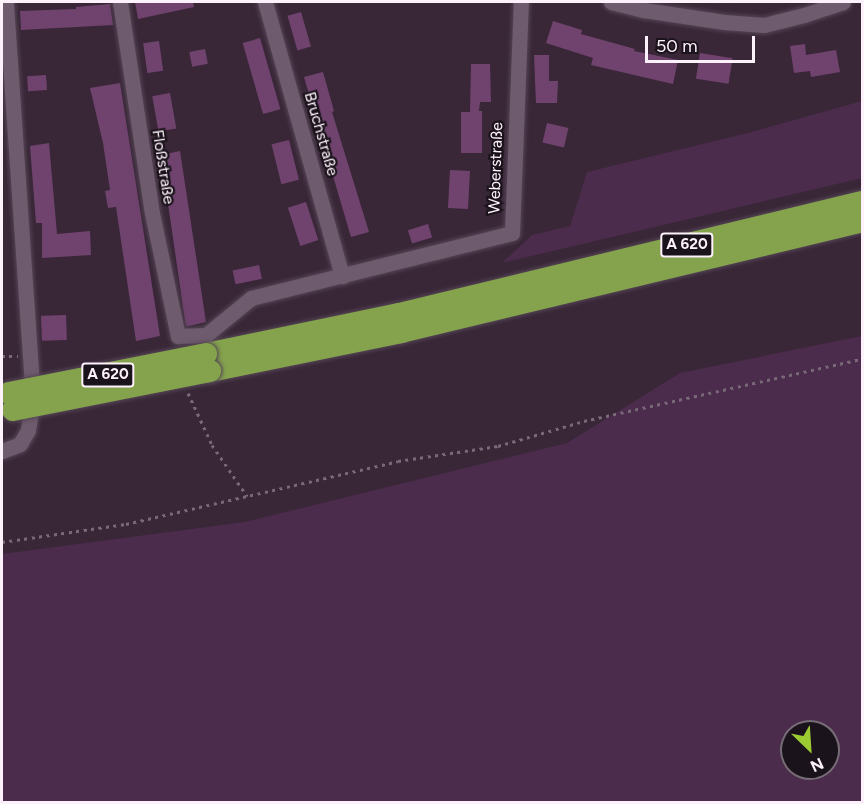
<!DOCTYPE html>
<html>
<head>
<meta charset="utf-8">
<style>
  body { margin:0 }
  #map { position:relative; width:864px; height:804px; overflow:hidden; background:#392738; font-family:Figtree,sans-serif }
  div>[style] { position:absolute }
  .green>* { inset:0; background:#4c2c4c }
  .building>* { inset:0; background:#70436f; transform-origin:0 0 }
  .path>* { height:3px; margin-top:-1.5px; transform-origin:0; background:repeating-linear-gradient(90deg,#796978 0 3px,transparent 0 7.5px) }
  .roads { filter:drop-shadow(0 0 2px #554654) drop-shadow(0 0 2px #554654) }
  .minor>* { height:15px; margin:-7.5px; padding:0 7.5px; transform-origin:7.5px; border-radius:7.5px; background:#6f5b6e }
  .highway>* { height:22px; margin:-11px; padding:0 11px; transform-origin:11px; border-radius:11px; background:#85a34d }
  .bridges { filter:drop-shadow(0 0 2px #554654) drop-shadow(0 0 2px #554654) }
  .highway-bridge>* { height:22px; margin:-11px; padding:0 11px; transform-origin:11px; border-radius:11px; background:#85a34d }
  span { translate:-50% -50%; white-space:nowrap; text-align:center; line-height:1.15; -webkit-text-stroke:4.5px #1b131b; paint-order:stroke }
  .shield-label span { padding:2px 4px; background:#1b131b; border:2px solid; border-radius:4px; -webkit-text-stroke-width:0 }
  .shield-label { font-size:15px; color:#fdf1fc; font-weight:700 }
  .street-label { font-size:16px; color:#fdf1fc }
  .frame { position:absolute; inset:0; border:3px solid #fdf1fc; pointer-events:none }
  .north { position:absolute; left:780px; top:720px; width:60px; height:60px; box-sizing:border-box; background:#1b131b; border:2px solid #756c75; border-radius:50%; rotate:155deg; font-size:16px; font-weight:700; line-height:24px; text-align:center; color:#fdf1fc }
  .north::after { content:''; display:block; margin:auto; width:21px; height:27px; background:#9cca32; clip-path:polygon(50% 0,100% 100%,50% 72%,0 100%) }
  .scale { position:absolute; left:645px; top:36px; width:110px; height:27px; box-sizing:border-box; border:3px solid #fdf1fc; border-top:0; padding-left:8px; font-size:18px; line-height:21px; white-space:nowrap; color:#fdf1fc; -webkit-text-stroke:4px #1b131b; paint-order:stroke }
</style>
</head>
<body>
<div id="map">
  <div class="green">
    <div style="clip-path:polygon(862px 101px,862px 178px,502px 263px,532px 235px,570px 226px,587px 172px,748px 133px)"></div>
    <div style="clip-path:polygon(evenodd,862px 336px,862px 802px,2px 802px,2px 554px,245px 522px,567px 443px,680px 373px,862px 336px,792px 732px,828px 732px,828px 768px,792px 768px,792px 732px)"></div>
  </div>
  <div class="building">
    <div style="clip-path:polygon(135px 2px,193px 2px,194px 7px,138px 19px)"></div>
    <div style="clip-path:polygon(110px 4px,113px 25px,21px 30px,20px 11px,76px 9px,76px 7px)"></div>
    <div style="left:301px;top:12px;width:36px;height:14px;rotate:74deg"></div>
    <div style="clip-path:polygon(553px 21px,582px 30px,581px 34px,635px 49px,634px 51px,678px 60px,673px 84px,591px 65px,593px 58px,546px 43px)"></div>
    <div style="left:260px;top:38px;width:74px;height:18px;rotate:74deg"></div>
    <div style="left:159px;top:41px;width:30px;height:16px;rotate:82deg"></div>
    <div style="clip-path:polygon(805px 44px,806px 55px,836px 50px,840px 72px,811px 77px,810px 71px,794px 73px,790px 46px)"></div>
    <div style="left:205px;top:49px;width:15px;height:16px;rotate:79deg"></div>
    <div style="left:700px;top:53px;width:33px;height:26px;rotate:9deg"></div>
    <div style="clip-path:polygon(534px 55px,549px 55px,549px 81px,558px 81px,557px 103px,536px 103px)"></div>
    <div style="clip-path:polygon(471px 64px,490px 64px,491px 102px,480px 102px,479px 111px,482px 111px,482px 153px,461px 153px,461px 112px,470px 112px)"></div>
    <div style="clip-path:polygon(323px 72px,334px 111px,332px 112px,369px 232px,351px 237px,304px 77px)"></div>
    <div style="left:46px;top:75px;width:15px;height:19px;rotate:86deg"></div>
    <div style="clip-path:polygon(120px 83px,160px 336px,136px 341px,116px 207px,108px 208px,105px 191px,110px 190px,103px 143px,90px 88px)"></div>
    <div style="left:170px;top:93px;width:36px;height:18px;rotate:80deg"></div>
    <div style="left:547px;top:123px;width:22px;height:20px;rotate:13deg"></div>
    <div style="left:289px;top:140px;width:41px;height:18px;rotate:76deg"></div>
    <div style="clip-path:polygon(49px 143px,57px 234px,90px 231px,91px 255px,42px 258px,42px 223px,36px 223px,30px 146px)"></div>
    <div style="clip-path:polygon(180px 151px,206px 322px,189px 326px,186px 326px,185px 321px,161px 155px)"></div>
    <div style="left:450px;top:170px;width:20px;height:38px;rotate:3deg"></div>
    <div style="left:306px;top:202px;width:40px;height:19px;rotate:72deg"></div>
    <div style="left:428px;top:224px;width:14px;height:21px;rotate:73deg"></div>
    <div style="left:259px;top:265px;width:14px;height:27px;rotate:78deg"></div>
    <div style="left:66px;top:315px;width:25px;height:25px;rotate:88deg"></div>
  </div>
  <div class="path">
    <div style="left:2px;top:356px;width:16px"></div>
    <div style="left:188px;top:393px;width:57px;rotate:65.2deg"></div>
    <div style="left:212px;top:445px;width:62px;rotate:55.5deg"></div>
    <div style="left:2px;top:542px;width:125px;rotate:-8.3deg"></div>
    <div style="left:126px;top:524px;width:279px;rotate:-13deg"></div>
    <div style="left:398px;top:461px;width:101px;rotate:-8.5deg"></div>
    <div style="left:498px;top:446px;width:90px;rotate:-16.2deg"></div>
    <div style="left:584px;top:421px;width:285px;rotate:-12.6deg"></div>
  </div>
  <div class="roads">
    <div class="minor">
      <div style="left:120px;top:2px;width:213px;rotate:81.4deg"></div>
      <div style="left:152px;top:213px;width:126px;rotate:78.1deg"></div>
      <div style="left:178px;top:336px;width:28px;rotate:-2deg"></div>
      <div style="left:206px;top:335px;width:58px;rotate:-39.4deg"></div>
      <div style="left:251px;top:298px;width:269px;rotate:-14deg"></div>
      <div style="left:512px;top:233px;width:231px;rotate:-87.8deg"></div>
      <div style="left:265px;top:2px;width:285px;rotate:74.3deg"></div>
      <div style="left:611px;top:2px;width:34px;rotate:14deg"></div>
      <div style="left:644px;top:10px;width:81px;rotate:8.5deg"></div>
      <div style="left:724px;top:22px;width:40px;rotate:4.3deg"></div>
      <div style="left:764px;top:25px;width:41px;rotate:-14deg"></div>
      <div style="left:804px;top:15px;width:41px;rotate:-18.4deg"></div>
      <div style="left:2px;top:451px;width:19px;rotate:-21deg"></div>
      <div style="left:20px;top:444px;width:16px;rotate:-60deg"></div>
      <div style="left:28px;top:430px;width:30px;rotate:-81deg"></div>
      <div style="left:33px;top:400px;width:399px;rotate:-93.9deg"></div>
    </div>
    <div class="highway">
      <div style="left:206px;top:354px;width:197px;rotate:-11.7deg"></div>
      <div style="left:399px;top:314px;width:476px;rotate:-13.6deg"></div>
      <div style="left:210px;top:371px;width:195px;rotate:-11.5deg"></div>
      <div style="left:401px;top:332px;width:474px;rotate:-13.5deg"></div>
    </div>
  </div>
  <div class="bridges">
    <div class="highway-bridge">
      <div style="left:9px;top:393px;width:201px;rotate:-11.2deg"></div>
      <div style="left:13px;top:410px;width:201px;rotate:-11.2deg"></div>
    </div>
  </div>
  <div class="shield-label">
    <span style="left:687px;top:245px">A 620</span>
    <span style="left:108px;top:375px">A 620</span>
  </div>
  <div class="street-label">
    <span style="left:321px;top:134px;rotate:74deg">Bruchstraße</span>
    <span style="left:163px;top:167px;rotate:81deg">Floßstraße</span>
    <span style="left:496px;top:168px;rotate:-88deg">Weberstraße</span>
  </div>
  <div class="frame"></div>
  <div class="north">N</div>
  <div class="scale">50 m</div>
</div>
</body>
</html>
